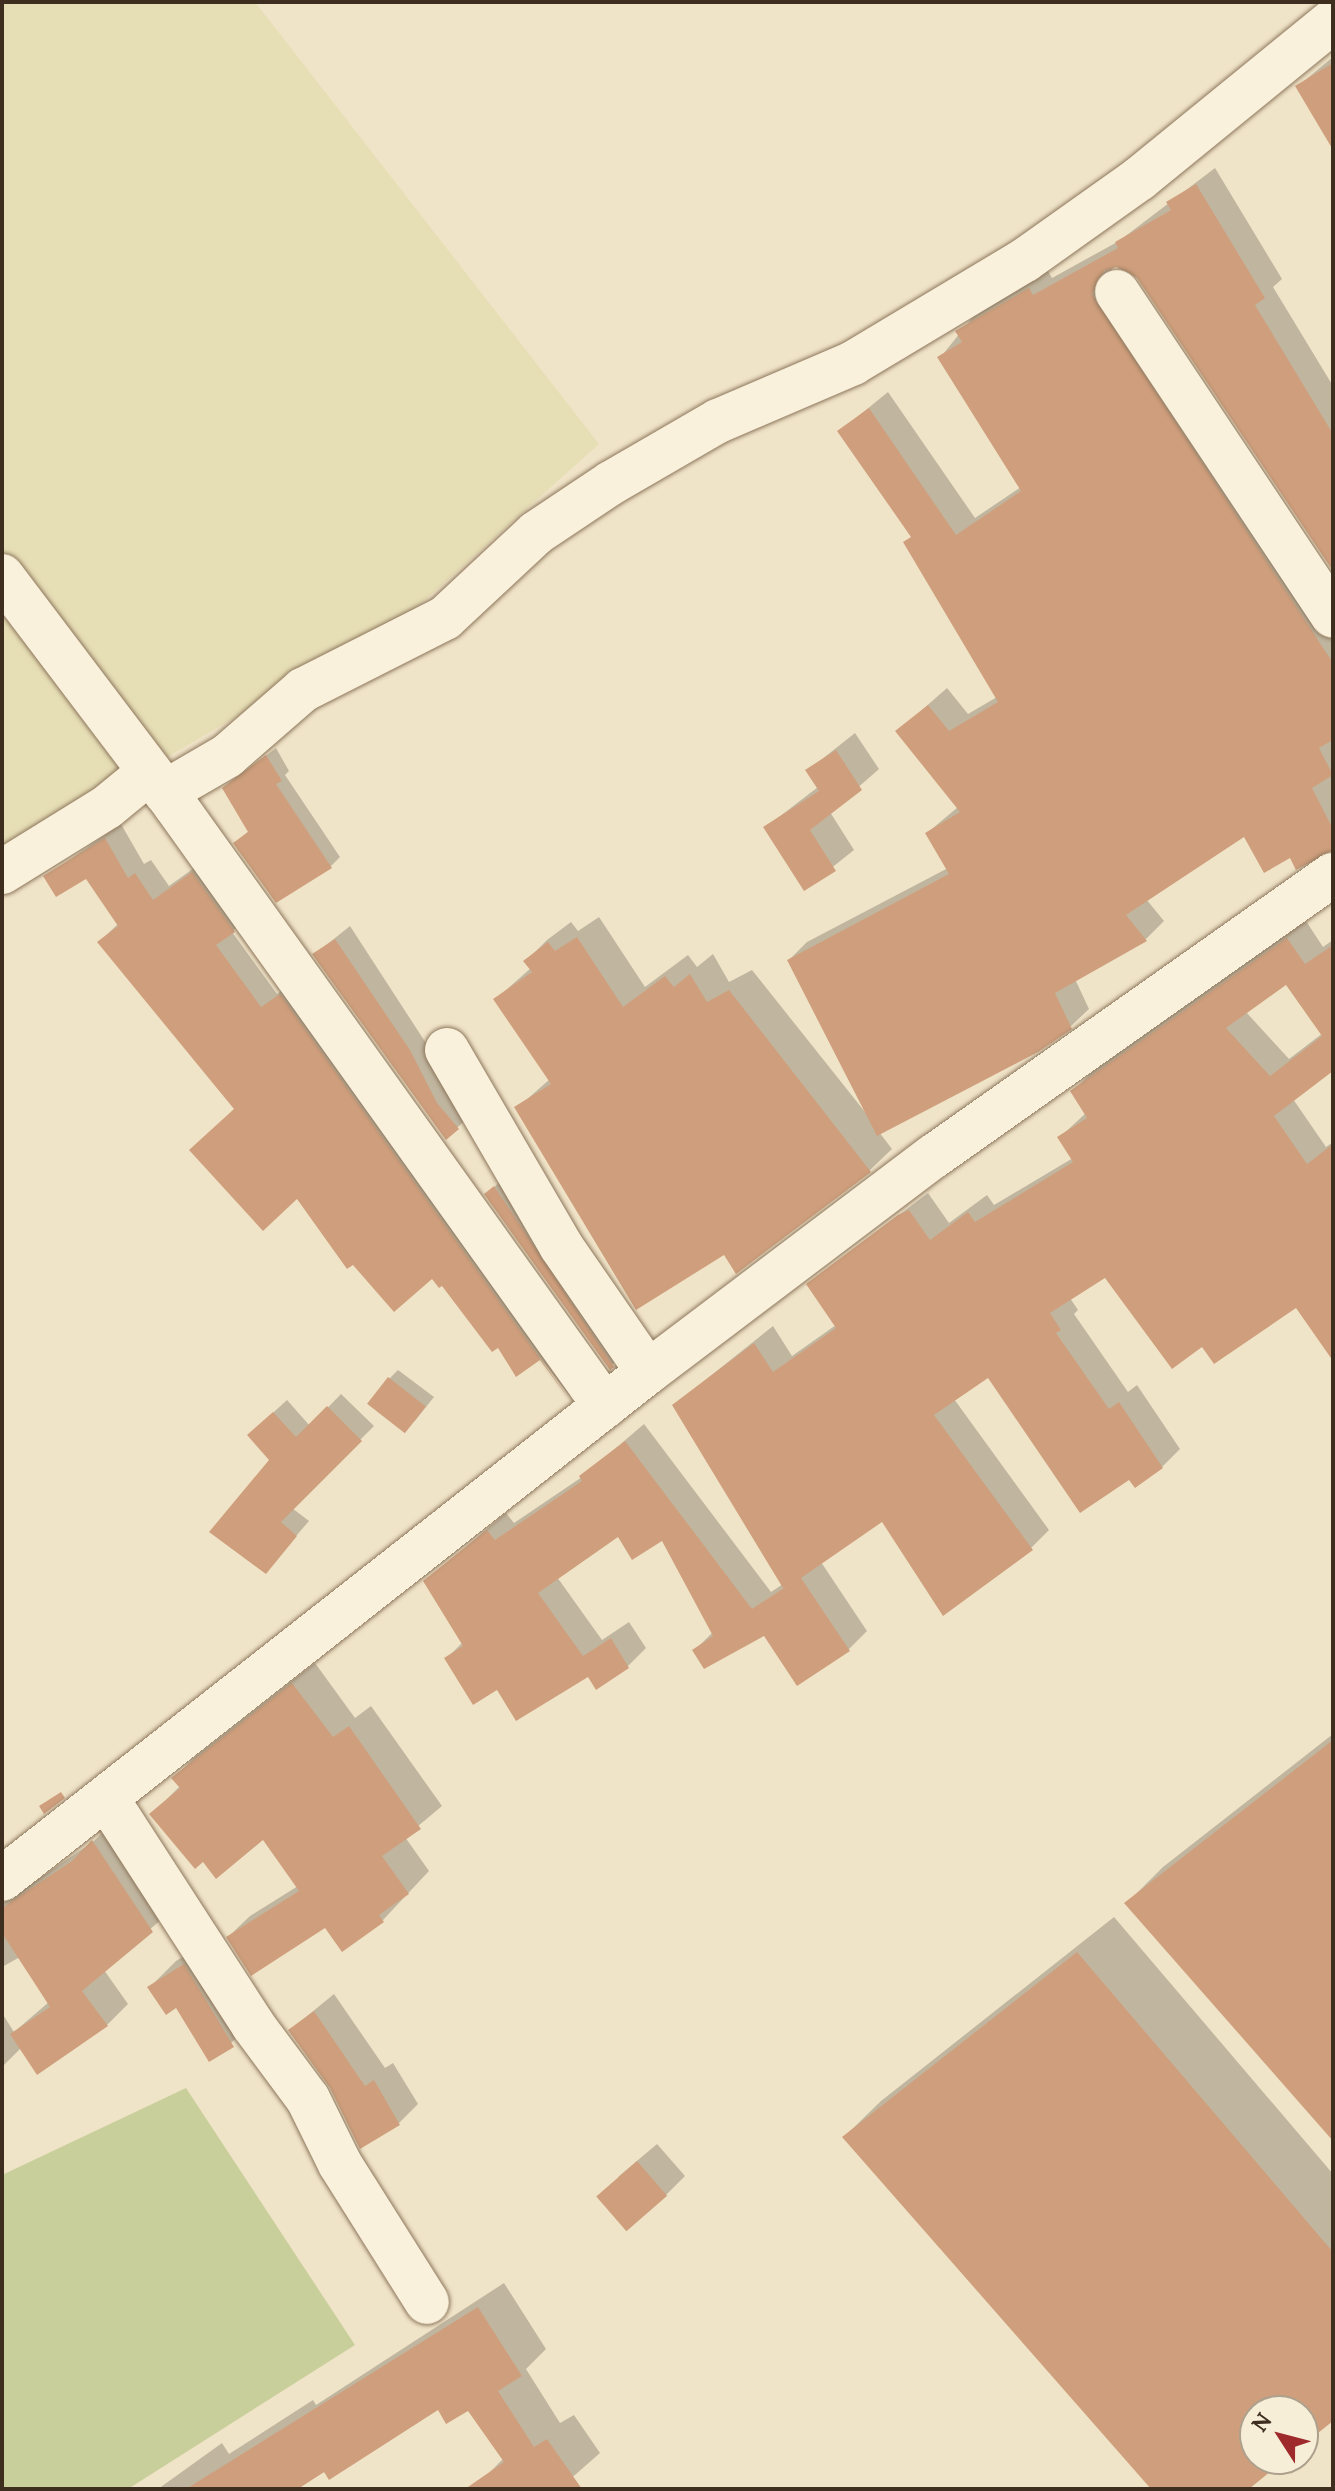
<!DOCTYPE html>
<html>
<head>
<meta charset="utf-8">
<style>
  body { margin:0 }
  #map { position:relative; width:1335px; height:2491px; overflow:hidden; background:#f0e4c8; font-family:Lora,serif }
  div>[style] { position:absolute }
  .farmland>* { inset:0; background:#e6deb5 }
  .green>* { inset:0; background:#c9cf9b }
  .shadow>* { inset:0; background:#0003 }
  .building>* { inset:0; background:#cf9f7d; transform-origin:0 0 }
  .roads { filter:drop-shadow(0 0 2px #8d765c) drop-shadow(0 0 2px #8d765c) }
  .street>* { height:44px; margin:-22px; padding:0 22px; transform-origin:22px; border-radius:22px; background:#faf1dc }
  span { translate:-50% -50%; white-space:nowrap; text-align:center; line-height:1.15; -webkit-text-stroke:7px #f7eed8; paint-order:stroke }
  .frame { position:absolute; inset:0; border:4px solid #3d2e20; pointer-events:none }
  .north { position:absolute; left:1239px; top:2395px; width:80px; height:80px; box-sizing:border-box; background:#f7eed8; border:2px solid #ada18e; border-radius:50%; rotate:306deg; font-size:22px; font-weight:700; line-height:32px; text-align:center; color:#3d2e20 }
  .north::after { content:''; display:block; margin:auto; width:28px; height:36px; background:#9e2a2b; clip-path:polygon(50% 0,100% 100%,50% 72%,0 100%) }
</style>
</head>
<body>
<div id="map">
  <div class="farmland">
    <div style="clip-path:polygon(2px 2px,255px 2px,599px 444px,406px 617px,2px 854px)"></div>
  </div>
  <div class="green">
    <div style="clip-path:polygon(186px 2088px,355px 2345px,128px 2489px,2px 2489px,2px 2175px)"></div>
  </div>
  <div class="shadow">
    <div style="clip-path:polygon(1333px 57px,1333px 129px,1298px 86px)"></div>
    <div style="clip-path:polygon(1215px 168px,1282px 279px,1273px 287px,1333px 386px,1333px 567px,1139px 277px,1116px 265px,1109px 273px,1333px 614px,1333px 846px,1291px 856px,1244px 834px,1146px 899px,1164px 921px,1146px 939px,1075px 979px,1089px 1009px,1070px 1027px,879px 1132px,892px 1149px,870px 1170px,737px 1271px,724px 1252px,517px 1108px,550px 1079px,496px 999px,531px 968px,526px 961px,547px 940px,571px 922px,578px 931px,599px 917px,645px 987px,688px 955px,697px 967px,713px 954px,729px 982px,752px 970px,869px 1117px,789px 960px,807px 942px,948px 868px,927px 833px,958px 807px,898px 731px,947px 688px,968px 714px,997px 697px,912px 536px,840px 431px,888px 392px,975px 518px,1021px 487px,940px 358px,976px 313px,1048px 271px,1052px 278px,1119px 241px)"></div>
    <div style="clip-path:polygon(855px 733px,879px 769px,830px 812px,854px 850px,805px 889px,766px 827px,818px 787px,807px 771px)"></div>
    <div style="clip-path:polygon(276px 748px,289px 771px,285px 775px,340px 857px,331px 866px,235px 843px,249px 831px,225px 788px)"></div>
    <div style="clip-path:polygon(121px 824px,144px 864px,151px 860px,169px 886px,208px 858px,249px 915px,232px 932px,277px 994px,295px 981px,583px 1383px,570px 1396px,540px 1358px,516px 1374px,498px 1345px,442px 1283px,236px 1109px,99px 942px,118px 924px,86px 876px,46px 876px)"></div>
    <div style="clip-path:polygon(evenodd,1306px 921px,1323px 947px,1333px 940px,1333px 1068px,1293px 1099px,1326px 1147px,1333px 1142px,1333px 1285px,1203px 1345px,1106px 1275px,1070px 1298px,1078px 1310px,1074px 1314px,1128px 1392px,1137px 1385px,1180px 1449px,1162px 1467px,1130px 1477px,989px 1375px,954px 1399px,1049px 1530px,1031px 1548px,883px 1519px,821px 1562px,867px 1631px,849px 1649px,765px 1633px,694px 1651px,713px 1632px,663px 1539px,619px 1534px,557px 1577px,602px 1640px,629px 1622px,646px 1648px,628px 1666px,597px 1687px,589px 1675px,498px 1687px,447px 1658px,463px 1642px,425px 1581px,506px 1513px,514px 1523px,582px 1477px,644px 1424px,771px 1592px,783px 1584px,674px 1405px,773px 1326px,792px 1356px,836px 1325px,809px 1284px,928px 1193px,949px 1223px,987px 1195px,994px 1205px,1073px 1158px,1060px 1137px,1086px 1113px,1073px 1091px,1091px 1073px,1306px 921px,1287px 982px,1323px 1033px,1289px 1059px,1246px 1012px,1287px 982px)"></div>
    <div style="clip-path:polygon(350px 926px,472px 1114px,446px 1138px,315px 954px)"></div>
    <div style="clip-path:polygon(503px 1178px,629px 1349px,610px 1367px,487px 1195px)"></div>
    <div style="clip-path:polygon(398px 1370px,434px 1397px,414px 1422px,389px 1379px)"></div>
    <div style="clip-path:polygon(341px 1394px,374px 1426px,292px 1508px,309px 1521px,266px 1571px,272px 1460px,263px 1422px,287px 1400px,310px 1426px)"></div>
    <div style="clip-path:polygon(315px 1663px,355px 1718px,371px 1706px,442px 1806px,405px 1837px,429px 1871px,383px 1920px,228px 1937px,250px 1916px,298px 1886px,264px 1837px,203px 1859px,152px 1814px,180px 1786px,174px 1778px,195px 1757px)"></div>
    <div style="clip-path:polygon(1333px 1734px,1333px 2138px,1127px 1903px,1163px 1867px)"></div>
    <div style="clip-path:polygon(115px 1820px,173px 1909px,104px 1970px,128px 2004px,107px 2025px,21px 2048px,2px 2067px,2px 2013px,14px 2032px,49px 2002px,20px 1957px,2px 1967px,2px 1904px,94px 1841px)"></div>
    <div style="clip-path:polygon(1114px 1917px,1333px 2174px,1333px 2418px,1303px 2443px,1303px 2411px,1255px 2411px,1255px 2459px,1283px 2459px,1246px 2489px,1154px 2489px,844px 2137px,881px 2101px)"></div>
    <div style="clip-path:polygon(211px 1939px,260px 2019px,210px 2060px,176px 2006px,149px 1988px,176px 1961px)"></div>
    <div style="clip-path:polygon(334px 1994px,385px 2068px,393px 2063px,418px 2104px,399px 2123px,361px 2146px,332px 2087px,290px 2030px)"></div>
    <div style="clip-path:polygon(657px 2144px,685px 2176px,666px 2195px,618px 2177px)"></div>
    <div style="clip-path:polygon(504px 2283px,546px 2349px,526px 2369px,560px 2423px,574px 2415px,600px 2453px,559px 2489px,493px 2489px,485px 2477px,504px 2458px,468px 2408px,438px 2408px,294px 2489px,158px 2489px,222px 2443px,229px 2454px,313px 2400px,316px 2405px)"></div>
  </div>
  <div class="building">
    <div style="clip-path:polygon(1333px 63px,1333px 150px,1295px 86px)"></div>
    <div style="clip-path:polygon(1196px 184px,1265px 298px,1255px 305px,1333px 434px,1333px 571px,1137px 278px,1116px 267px,1104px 271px,1092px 294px,1333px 663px,1333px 740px,1319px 748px,1333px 775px,1312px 788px,1333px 829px,1333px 850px,1296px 870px,1290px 858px,1264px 873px,1244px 837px,1126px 915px,1147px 941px,1055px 993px,1072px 1029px,1038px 1052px,877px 1136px,787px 960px,949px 874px,925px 833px,960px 812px,895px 731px,928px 705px,949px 731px,998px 702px,903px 542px,911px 537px,837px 431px,869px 408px,956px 535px,1021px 491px,937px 357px,962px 342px,955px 331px,1029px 288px,1033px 295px,1118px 248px,1115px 242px,1171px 210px,1166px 202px)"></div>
    <div style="clip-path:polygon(836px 750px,862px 790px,810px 830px,836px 871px,804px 891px,763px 827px,819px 791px,805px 770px)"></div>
    <div style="clip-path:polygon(266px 755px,282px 781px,276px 784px,332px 868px,276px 903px,233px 843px,248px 832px,222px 788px)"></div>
    <div style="clip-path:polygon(105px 838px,128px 878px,135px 873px,153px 900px,192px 872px,235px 932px,216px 945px,261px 1007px,280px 994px,569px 1399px,540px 1360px,516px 1377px,498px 1348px,492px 1352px,442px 1286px,439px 1288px,432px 1279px,394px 1312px,353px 1265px,347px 1269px,297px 1199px,263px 1231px,189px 1150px,234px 1109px,97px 942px,118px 926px,86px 879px,56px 897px,43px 876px)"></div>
    <div style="clip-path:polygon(577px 937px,623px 1007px,665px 976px,674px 987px,690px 974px,707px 1002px,729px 990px,871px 1172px,736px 1274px,724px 1255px,636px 1310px,514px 1107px,551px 1084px,493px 999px,532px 972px,523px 961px,548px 942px,555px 951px)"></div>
    <div style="clip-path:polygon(evenodd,1287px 938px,1305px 964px,1333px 945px,1333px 1071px,1274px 1116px,1307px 1164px,1333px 1144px,1333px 1361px,1296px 1308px,1214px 1364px,1202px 1347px,1172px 1369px,1105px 1278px,1050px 1313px,1061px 1330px,1056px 1333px,1109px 1409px,1119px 1402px,1163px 1468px,1135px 1488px,1129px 1480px,1080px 1513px,988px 1378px,934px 1415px,1033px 1550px,943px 1616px,882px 1522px,801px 1578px,850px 1651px,797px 1686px,764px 1636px,704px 1669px,692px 1650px,713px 1636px,662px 1541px,632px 1560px,618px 1537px,538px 1593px,583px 1656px,611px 1638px,629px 1668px,596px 1690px,588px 1677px,516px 1721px,497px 1690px,473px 1705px,444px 1658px,463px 1646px,423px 1581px,487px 1530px,495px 1540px,582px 1481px,579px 1476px,625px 1441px,752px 1609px,787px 1586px,783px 1588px,672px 1405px,754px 1343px,773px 1372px,836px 1328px,806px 1284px,898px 1215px,909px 1210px,930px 1240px,968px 1212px,975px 1222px,1073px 1162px,1057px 1137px,1087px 1118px,1070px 1091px,1287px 938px,1286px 985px,1322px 1036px,1270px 1076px,1226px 1028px,1286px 985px)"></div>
    <div style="clip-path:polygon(335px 939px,410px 1050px,437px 1103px,459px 1129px,446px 1140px,312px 954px)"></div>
    <div style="clip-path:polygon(494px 1186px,614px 1367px,610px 1370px,484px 1194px)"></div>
    <div style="left:388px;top:1377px;width:48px;height:34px;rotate:38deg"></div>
    <div style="clip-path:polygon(327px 1406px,362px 1441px,281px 1522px,297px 1536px,266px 1574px,209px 1532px,269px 1460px,247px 1435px,273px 1412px,296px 1437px)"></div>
    <div style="clip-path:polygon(292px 1683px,333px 1737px,349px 1726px,421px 1829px,382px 1856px,409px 1894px,379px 1915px,384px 1922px,342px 1952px,325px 1928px,251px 1976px,226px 1937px,299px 1891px,263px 1840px,216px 1879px,203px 1862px,195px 1869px,149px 1814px,180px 1788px,171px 1778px)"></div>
    <div style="clip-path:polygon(1333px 1740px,1333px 2141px,1124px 1903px)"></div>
    <div style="clip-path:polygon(61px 1792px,65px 1798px,44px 1814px,39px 1806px)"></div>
    <div style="clip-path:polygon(92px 1840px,153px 1932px,82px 1991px,108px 2026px,37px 2075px,10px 2034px,50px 2007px,2px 1933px,2px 1908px,72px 1861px)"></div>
    <div style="clip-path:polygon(1077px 1952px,1333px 2252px,1333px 2421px,1303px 2445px,1303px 2411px,1255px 2411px,1255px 2459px,1286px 2459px,1249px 2489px,1151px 2489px,842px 2137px)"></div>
    <div style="clip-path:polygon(184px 1964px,234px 2047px,209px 2062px,176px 2008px,166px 2015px,147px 1987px)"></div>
    <div style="clip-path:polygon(314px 2011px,365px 2086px,374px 2080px,400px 2125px,360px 2149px,330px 2088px,288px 2030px)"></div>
    <div style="left:637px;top:2161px;width:46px;height:54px;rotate:49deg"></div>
    <div style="clip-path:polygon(478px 2307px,522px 2376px,498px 2391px,534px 2447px,547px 2439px,582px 2489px,465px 2489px,504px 2462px,468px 2411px,446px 2424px,438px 2410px,329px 2480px,324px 2472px,298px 2489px,186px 2489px)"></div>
  </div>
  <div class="roads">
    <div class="street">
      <div style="left:1117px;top:292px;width:389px;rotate:56.3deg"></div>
      <div style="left:2px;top:576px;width:287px;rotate:52.9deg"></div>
      <div style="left:175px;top:805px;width:739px;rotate:54.42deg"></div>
      <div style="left:165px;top:792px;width:72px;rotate:-30.1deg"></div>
      <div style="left:227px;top:756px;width:101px;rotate:-41deg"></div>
      <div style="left:303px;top:690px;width:159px;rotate:-26.9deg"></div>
      <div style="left:445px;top:618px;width:125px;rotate:-43deg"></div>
      <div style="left:536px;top:533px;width:90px;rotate:-33.7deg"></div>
      <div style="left:611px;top:483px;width:124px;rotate:-30.1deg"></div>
      <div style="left:718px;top:421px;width:147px;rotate:-23.2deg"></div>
      <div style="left:853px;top:363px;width:200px;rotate:-30.9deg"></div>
      <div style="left:1025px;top:260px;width:140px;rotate:-35.4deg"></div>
      <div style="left:1139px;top:179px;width:250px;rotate:-39.2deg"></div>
      <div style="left:2px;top:872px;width:123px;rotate:-31.8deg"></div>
      <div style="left:107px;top:807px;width:52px;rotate:-39.5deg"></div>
      <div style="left:447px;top:1050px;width:227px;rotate:59.8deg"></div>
      <div style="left:561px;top:1246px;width:153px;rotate:55.4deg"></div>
      <div style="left:107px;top:1799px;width:269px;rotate:57.1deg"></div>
      <div style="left:253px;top:2025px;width:92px;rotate:53.4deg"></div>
      <div style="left:308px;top:2099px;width:72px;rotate:63.8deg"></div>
      <div style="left:340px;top:2164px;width:163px;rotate:57.8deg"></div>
      <div style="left:2px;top:1879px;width:821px;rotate:-38.13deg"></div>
      <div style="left:648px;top:1372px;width:358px;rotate:-37.1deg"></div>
      <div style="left:934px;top:1156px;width:488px;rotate:-35.2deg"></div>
    </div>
  </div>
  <div class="frame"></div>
  <div class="north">N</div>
</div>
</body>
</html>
